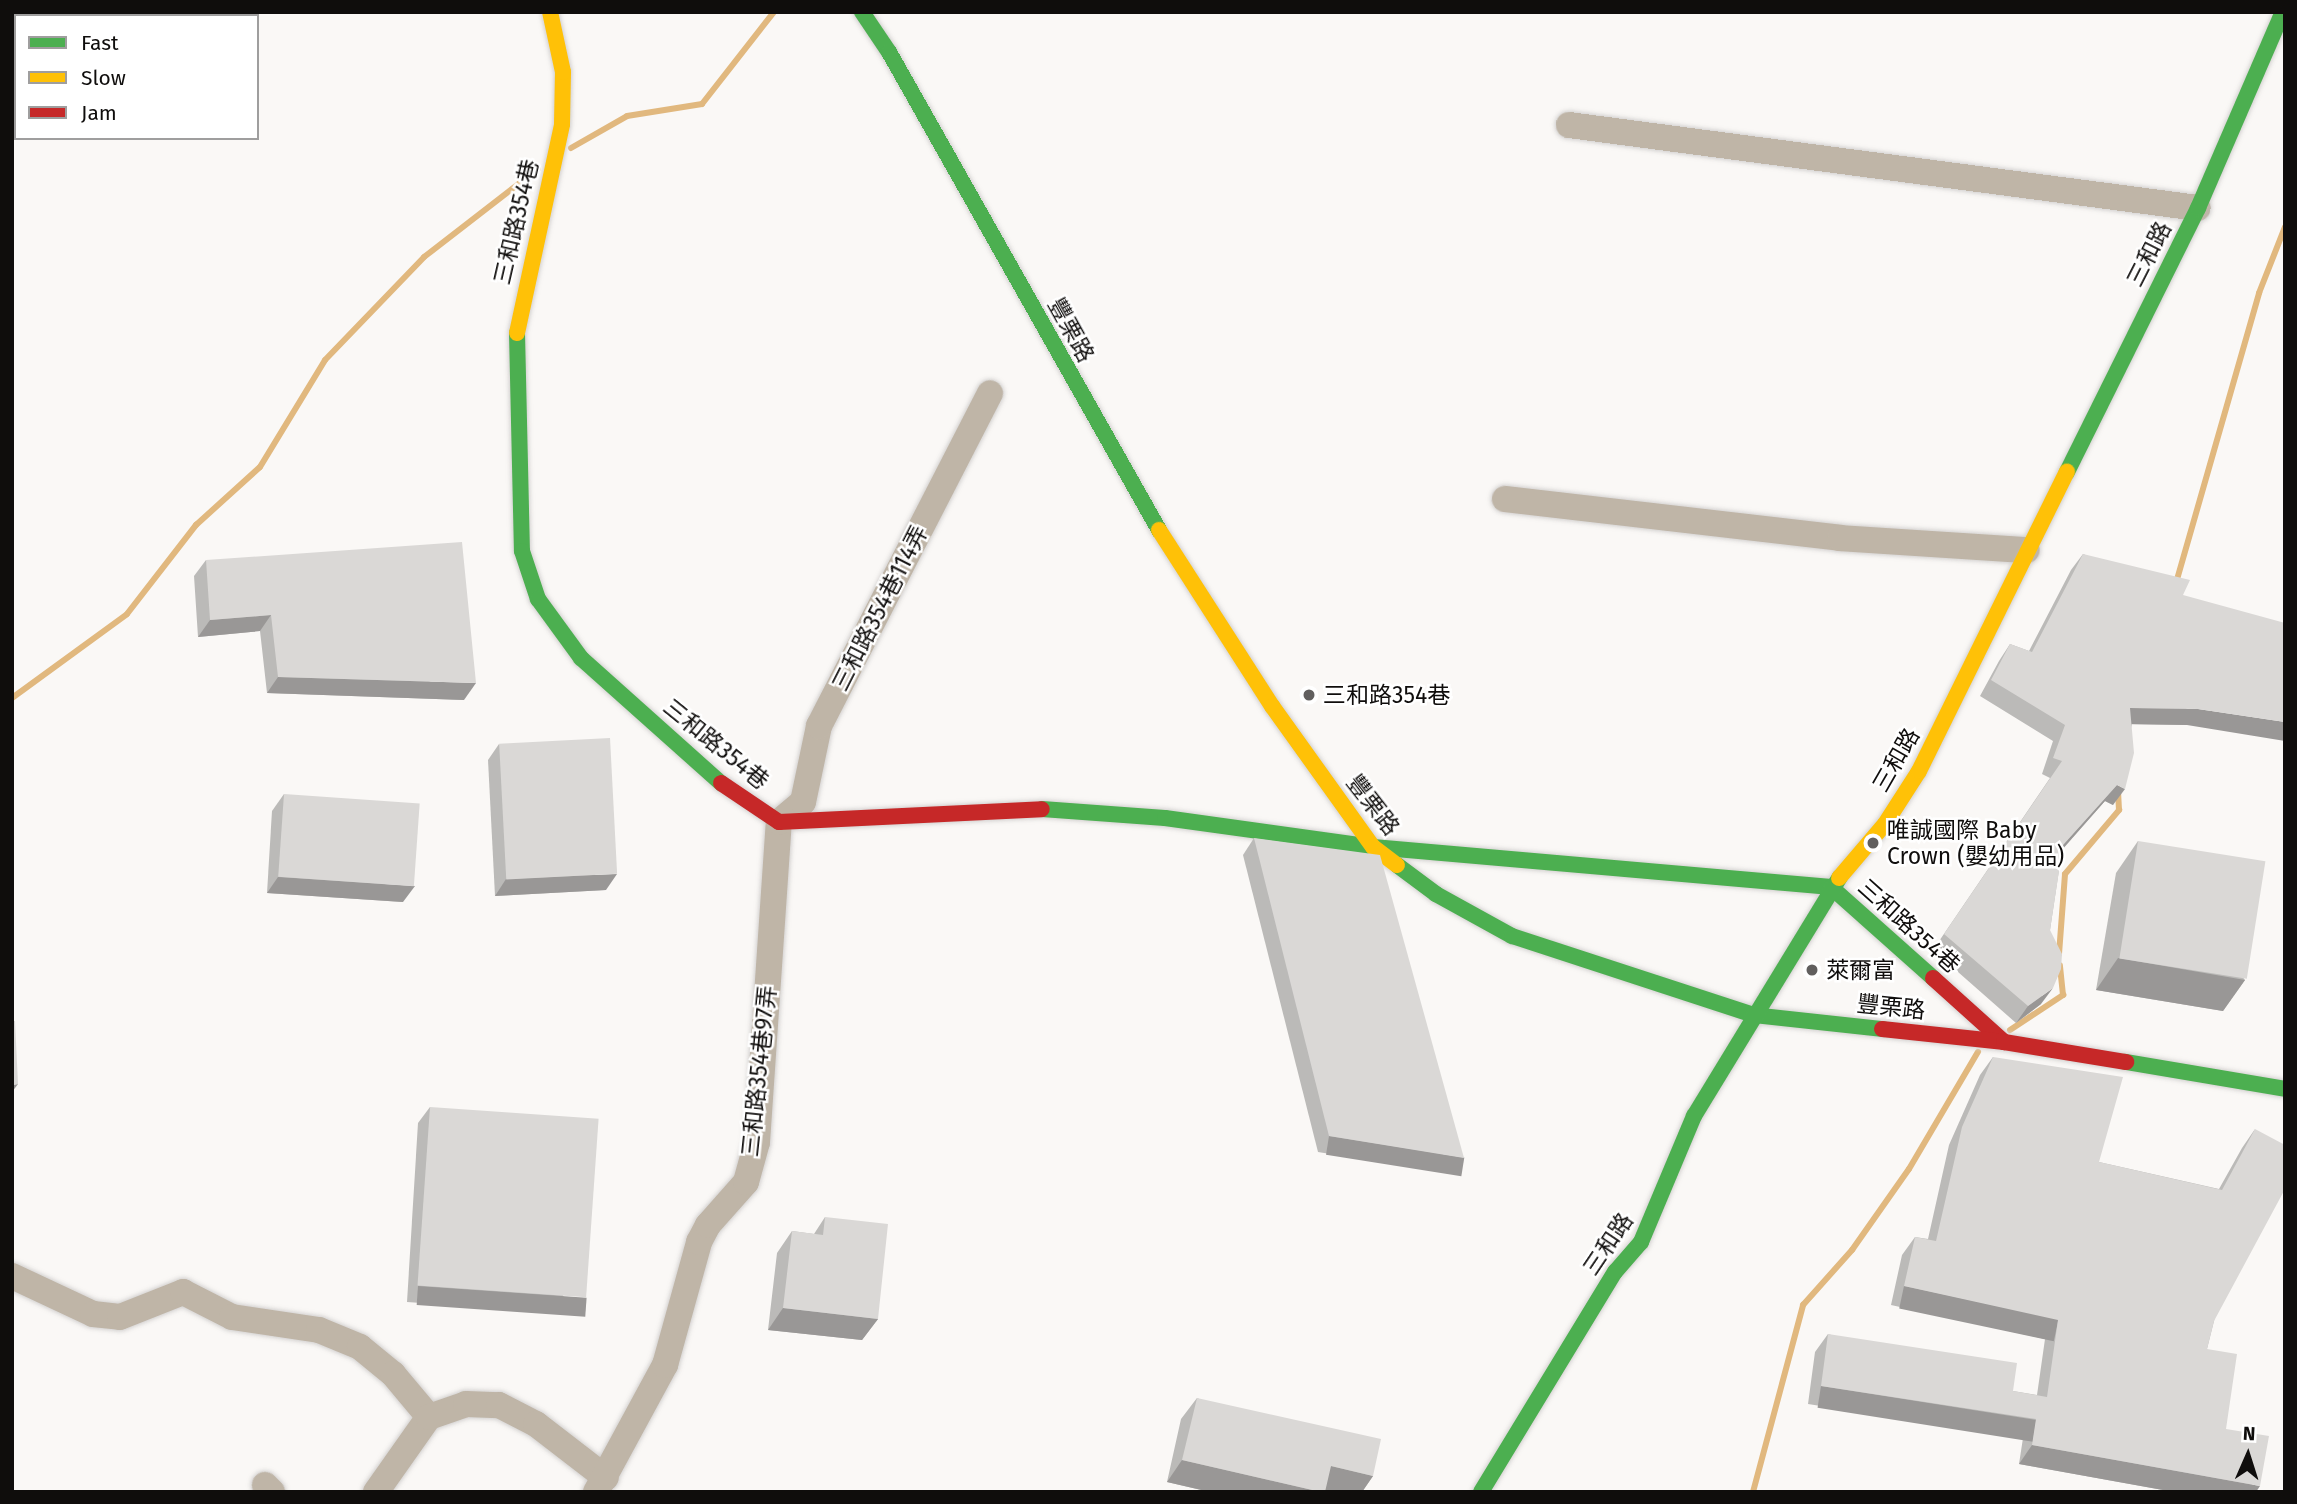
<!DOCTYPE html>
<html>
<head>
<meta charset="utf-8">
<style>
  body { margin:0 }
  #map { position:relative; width:2297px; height:1504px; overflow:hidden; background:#faf8f6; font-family:"Fira Sans","Noto Sans TC",sans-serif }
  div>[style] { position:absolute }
  .stream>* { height:6px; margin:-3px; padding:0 3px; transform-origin:3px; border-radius:3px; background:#e1b87e }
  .roads { filter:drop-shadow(0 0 2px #d4d2d1) drop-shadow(0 0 2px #d4d2d1) }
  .street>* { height:26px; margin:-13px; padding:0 13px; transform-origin:13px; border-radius:13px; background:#bfb5a7 }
  .fast>* { height:16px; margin:-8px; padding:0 8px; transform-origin:8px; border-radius:8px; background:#4caf50 }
  .slow>* { height:16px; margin:-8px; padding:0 8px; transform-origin:8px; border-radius:8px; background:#ffc107 }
  .jam>* { height:16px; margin:-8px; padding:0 8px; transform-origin:8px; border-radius:8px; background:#c62828 }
  .wall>* { inset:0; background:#bbbab8 }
  .shaded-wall>* { inset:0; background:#999796; transform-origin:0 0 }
  .building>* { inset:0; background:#dad8d6; transform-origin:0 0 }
  .dots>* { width:19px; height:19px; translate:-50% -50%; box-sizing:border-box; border:4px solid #fff; border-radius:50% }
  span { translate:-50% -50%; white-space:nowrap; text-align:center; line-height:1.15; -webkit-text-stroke:5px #fff; paint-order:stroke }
  .street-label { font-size:23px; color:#0f0d0c }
  .poi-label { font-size:23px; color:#0f0d0c }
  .left { translate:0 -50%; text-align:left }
  .frame { position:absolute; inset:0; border:14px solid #0f0d0c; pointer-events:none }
  .legend { position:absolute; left:14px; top:14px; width:245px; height:126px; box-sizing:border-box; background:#fff; border:2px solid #9f9e9e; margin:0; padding:9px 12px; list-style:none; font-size:21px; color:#0f0d0c }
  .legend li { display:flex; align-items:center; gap:14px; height:35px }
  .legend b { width:35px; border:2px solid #9f9e9e }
  .north { position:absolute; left:2213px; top:1420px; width:70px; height:70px; -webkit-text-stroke:5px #fff; paint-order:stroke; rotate:3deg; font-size:19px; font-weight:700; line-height:28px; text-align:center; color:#0f0d0c }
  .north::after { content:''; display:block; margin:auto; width:24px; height:32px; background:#0f0d0c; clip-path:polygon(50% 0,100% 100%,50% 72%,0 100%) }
</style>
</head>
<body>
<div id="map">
  <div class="stream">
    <div style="left:571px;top:148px;width:64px;rotate:-29.7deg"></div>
    <div style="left:627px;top:116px;width:76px;rotate:-9.1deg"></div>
    <div style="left:702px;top:104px;width:117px;rotate:-52deg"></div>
    <div style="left:2176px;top:583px;width:302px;rotate:-74deg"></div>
    <div style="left:2259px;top:293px;width:71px;rotate:-68.5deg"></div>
    <div style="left:12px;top:698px;width:142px;rotate:-36.1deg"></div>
    <div style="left:127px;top:614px;width:113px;rotate:-52.2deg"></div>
    <div style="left:196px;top:525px;width:86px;rotate:-42.2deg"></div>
    <div style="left:260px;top:467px;width:125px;rotate:-58.7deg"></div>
    <div style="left:325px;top:360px;width:143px;rotate:-46.1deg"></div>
    <div style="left:424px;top:257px;width:144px;rotate:-37.7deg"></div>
    <div style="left:2059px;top:954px;width:80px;rotate:-85.7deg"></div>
    <div style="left:2065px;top:874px;width:84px;rotate:-49.8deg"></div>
    <div style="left:2119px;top:810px;width:21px;rotate:-93deg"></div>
    <div style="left:2010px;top:1030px;width:64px;rotate:-33.4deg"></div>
    <div style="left:2063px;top:995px;width:30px;rotate:-96deg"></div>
    <div style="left:1753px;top:1492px;width:194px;rotate:-75deg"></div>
    <div style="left:1803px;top:1305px;width:74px;rotate:-48.3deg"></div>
    <div style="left:1852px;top:1250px;width:99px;rotate:-54.9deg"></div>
    <div style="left:1909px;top:1169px;width:136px;rotate:-59.5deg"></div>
  </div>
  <div class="roads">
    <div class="street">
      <div style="left:1569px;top:125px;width:634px;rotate:7.52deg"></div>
      <div style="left:1505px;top:499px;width:337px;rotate:6.6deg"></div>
      <div style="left:1840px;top:538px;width:187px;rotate:3.7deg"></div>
      <div style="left:12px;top:1276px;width:89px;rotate:25.1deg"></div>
      <div style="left:93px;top:1314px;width:27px;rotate:6deg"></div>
      <div style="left:120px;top:1317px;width:68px;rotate:-21.6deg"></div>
      <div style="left:183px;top:1292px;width:55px;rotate:27deg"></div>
      <div style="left:232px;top:1317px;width:88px;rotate:8.5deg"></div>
      <div style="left:319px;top:1330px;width:44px;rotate:22.5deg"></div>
      <div style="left:360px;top:1347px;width:43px;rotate:39.3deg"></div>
      <div style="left:393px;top:1374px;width:56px;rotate:50.1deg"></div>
      <div style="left:265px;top:1485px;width:10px;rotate:45deg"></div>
      <div style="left:376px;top:1492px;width:92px;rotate:-54.8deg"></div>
      <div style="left:429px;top:1417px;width:39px;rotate:-19deg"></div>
      <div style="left:466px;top:1404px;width:33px;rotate:2deg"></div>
      <div style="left:499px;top:1405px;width:42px;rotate:27.2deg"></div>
      <div style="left:536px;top:1424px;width:88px;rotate:37.6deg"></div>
      <div style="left:596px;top:1492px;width:145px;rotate:-61.5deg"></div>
      <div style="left:665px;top:1365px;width:128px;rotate:-74.5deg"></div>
      <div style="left:699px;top:1242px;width:19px;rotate:-62deg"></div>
      <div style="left:708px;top:1225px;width:57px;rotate:-48.5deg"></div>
      <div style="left:746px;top:1182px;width:41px;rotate:-74.6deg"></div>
      <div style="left:757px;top:1142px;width:321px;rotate:-86.1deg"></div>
      <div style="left:779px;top:822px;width:31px;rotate:-40deg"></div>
      <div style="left:803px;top:802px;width:78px;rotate:-78.1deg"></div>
      <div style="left:819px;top:726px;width:374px;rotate:-62.8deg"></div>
    </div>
    <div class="fast">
      <div style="left:862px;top:12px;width:48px;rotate:56deg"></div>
      <div style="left:889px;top:52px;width:549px;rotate:60.54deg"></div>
      <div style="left:517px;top:333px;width:218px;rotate:88.7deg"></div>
      <div style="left:522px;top:551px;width:51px;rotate:71.6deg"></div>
      <div style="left:538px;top:599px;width:73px;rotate:53.9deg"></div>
      <div style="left:581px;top:658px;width:188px;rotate:41.8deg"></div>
      <div style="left:2067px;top:472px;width:295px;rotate:-63.6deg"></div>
      <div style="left:2198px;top:208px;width:214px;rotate:-66.6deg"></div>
      <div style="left:1042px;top:809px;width:123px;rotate:4.2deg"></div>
      <div style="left:1165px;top:818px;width:210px;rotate:7.9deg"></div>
      <div style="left:1373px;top:847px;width:460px;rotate:5deg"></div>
      <div style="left:1831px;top:887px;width:137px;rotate:41.7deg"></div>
      <div style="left:1397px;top:865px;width:49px;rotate:36.6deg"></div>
      <div style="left:1436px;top:894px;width:87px;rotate:28.9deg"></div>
      <div style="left:1512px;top:936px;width:254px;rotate:18.1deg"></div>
      <div style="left:1753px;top:1015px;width:130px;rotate:6.2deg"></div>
      <div style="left:2126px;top:1062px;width:161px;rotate:9.6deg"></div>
      <div style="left:1481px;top:1492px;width:258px;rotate:-58.7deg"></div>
      <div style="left:1615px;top:1272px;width:40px;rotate:-49deg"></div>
      <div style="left:1641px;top:1242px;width:137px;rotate:-67.2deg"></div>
      <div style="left:1694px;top:1116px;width:279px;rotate:-58.6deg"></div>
    </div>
    <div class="slow">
      <div style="left:517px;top:333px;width:214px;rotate:-77.8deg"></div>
      <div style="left:562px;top:124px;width:52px;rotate:-88.9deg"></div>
      <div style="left:563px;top:72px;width:61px;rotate:-102.2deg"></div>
      <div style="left:1159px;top:530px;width:209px;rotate:57.3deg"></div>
      <div style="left:1272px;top:706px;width:173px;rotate:54.4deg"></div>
      <div style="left:1373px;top:847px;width:30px;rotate:37deg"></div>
      <div style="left:1839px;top:878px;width:71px;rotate:-49.6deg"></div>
      <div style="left:1885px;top:824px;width:63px;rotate:-57.3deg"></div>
      <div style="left:1919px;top:771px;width:334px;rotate:-63.7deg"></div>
    </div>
    <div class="jam">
      <div style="left:721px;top:783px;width:70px;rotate:33.9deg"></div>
      <div style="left:779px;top:822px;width:263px;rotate:-2.8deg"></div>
      <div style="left:1933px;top:978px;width:96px;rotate:42deg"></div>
      <div style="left:1882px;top:1029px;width:123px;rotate:6.1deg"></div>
      <div style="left:2004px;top:1042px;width:124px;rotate:9.3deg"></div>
    </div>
  </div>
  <div class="wall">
    <div style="clip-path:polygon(2083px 554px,2183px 595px,2187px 725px,2132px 724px,2113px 805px,2105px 801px,2062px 850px,2050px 930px,2041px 1004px,2016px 1023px,1933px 950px,2050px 778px,2042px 774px,2053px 741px,1980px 696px,1999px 661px,2010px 644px,2029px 651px,2071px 570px)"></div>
    <div style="clip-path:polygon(206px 560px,464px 700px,267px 693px,260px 631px,198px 637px,194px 576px)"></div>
    <div style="clip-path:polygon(499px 744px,606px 890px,495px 896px,488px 760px)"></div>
    <div style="clip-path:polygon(284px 794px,403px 902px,267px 893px,272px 811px)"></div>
    <div style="clip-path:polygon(1254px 838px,1452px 1174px,1318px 1152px,1243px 855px)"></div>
    <div style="clip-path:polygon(2138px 841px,2245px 980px,2223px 1011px,2096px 990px,2116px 873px)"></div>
    <div style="clip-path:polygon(1993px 1057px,2099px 1162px,2219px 1189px,2242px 1148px,2255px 1129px,2214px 1321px,2207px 1349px,2226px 1429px,2256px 1492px,2174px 1492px,2019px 1464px,2023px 1438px,1808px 1404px,1815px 1352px,1828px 1334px,2013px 1391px,2037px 1395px,2045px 1339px,1891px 1305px,1902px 1255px,1915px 1237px,1928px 1239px,1949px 1145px,1980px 1075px)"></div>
    <div style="clip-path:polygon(430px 1107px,576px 1314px,407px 1302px,418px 1123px)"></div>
    <div style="clip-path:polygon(825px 1217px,878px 1319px,862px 1340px,768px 1330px,777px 1253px,792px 1231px,814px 1234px)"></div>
    <div style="clip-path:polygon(1197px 1398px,1373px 1476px,1362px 1492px,1331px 1492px,1326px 1490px,1325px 1492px,1210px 1492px,1167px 1482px,1181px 1419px)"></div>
  </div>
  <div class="shaded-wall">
    <div style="clip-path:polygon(271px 615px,260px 631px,198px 637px,210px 620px)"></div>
    <div style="clip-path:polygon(278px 677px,476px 683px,464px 700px,267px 693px)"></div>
    <div style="clip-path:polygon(2130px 708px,2198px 709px,2285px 722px,2285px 741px,2187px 725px,2119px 724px)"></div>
    <div style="clip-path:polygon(2117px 785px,2125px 789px,2113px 805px,2105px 801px,2051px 862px,2063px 845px)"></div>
    <div style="clip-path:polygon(617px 874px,606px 890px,495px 896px,506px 879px)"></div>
    <div style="clip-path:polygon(278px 877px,415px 886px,403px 902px,267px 893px)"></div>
    <div style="clip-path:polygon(2118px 958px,2245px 980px,2223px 1011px,2096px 990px)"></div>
    <div style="clip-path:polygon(2053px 988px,2041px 1004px,2016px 1023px,2028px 1006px)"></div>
    <div style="clip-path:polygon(18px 1084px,12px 1092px,12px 1085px)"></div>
    <div style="left:1329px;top:1136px;width:137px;height:19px;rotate:9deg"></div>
    <div style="left:418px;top:1286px;width:169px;height:19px;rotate:4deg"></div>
    <div style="left:1904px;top:1286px;width:158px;height:23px;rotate:12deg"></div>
    <div style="clip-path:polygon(783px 1308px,878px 1319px,862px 1340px,768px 1330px)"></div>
    <div style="left:1821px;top:1386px;width:218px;height:22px;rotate:9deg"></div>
    <div style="clip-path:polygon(2032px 1445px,2260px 1486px,2256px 1492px,2174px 1492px,2019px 1464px)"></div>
    <div style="clip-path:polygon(1182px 1460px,1321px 1492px,1210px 1492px,1167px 1482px)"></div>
    <div style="clip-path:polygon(1331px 1466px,1373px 1476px,1362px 1492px,1331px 1492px,1316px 1488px)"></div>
  </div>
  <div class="building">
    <div style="clip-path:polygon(462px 542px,476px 683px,278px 677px,271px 615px,210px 620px,206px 560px)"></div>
    <div style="clip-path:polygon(2083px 554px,2190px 580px,2183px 595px,2285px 623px,2285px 722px,2198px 709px,2130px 708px,2134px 753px,2125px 789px,2117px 785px,2063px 845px,2050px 930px,2062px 954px,2061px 969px,2053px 988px,2028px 1006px,1944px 934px,2062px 761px,2053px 758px,2065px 725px,1991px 680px,2010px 644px,2032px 652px)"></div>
    <div style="left:610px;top:738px;width:136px;height:111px;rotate:87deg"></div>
    <div style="left:284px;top:794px;width:136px;height:83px;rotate:4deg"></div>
    <div style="clip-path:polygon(1254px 838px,1380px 855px,1464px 1158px,1329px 1136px)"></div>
    <div style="left:2138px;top:841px;width:129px;height:119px;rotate:9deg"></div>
    <div style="clip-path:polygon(12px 1021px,15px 1021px,18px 1084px,12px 1085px)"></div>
    <div style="clip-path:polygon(1993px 1057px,2123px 1077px,2099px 1162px,2222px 1190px,2255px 1129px,2285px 1145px,2285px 1189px,2214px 1321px,2207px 1349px,2237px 1354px,2226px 1429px,2269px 1436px,2260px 1486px,2032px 1445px,2036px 1419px,1821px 1386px,1828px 1334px,2017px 1363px,2013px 1391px,2047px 1397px,2058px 1320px,1904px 1286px,1915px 1237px,1936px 1241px,1962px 1127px)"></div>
    <div style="left:430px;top:1107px;width:169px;height:179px;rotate:4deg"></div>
    <div style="clip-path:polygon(825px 1217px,888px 1224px,878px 1319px,783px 1308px,792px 1231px,823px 1235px)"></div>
    <div style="clip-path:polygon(1197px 1398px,1381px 1439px,1373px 1476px,1331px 1466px,1325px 1492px,1321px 1492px,1182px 1460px)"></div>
  </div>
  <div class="dots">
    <div style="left:1309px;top:695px;background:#615f5e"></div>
    <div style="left:1873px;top:843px;background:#615f5e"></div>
    <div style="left:1812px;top:970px;background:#615f5e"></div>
  </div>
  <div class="street-label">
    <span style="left:516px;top:222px;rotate:-77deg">三和路354巷</span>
    <span style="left:2149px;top:254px;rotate:-63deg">三和路</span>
    <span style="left:1071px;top:330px;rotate:61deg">豐栗路</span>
    <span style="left:880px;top:608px;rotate:-63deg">三和路354巷114弄</span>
    <span style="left:716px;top:744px;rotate:39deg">三和路354巷</span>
    <span style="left:1896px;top:760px;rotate:-60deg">三和路</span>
    <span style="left:1373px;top:805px;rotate:52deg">豐栗路</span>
    <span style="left:1909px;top:926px;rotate:42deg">三和路354巷</span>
    <span style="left:1891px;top:1007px;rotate:6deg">豐栗路</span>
    <span style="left:759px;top:1071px;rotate:-84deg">三和路354巷97弄</span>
    <span style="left:1608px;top:1244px;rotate:-56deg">三和路</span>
  </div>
  <div class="poi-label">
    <span class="left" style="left:1323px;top:695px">三和路354巷</span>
    <span class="left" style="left:1887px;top:843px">唯誠國際 Baby<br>Crown (嬰幼用品)</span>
    <span class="left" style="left:1826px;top:970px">萊爾富</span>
  </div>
  <div class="frame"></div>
  <ul class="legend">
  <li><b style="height:9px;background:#4caf50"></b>Fast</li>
  <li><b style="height:9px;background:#ffc107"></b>Slow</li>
  <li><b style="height:9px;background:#c62828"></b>Jam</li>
  </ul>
  <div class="north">N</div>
</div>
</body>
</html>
